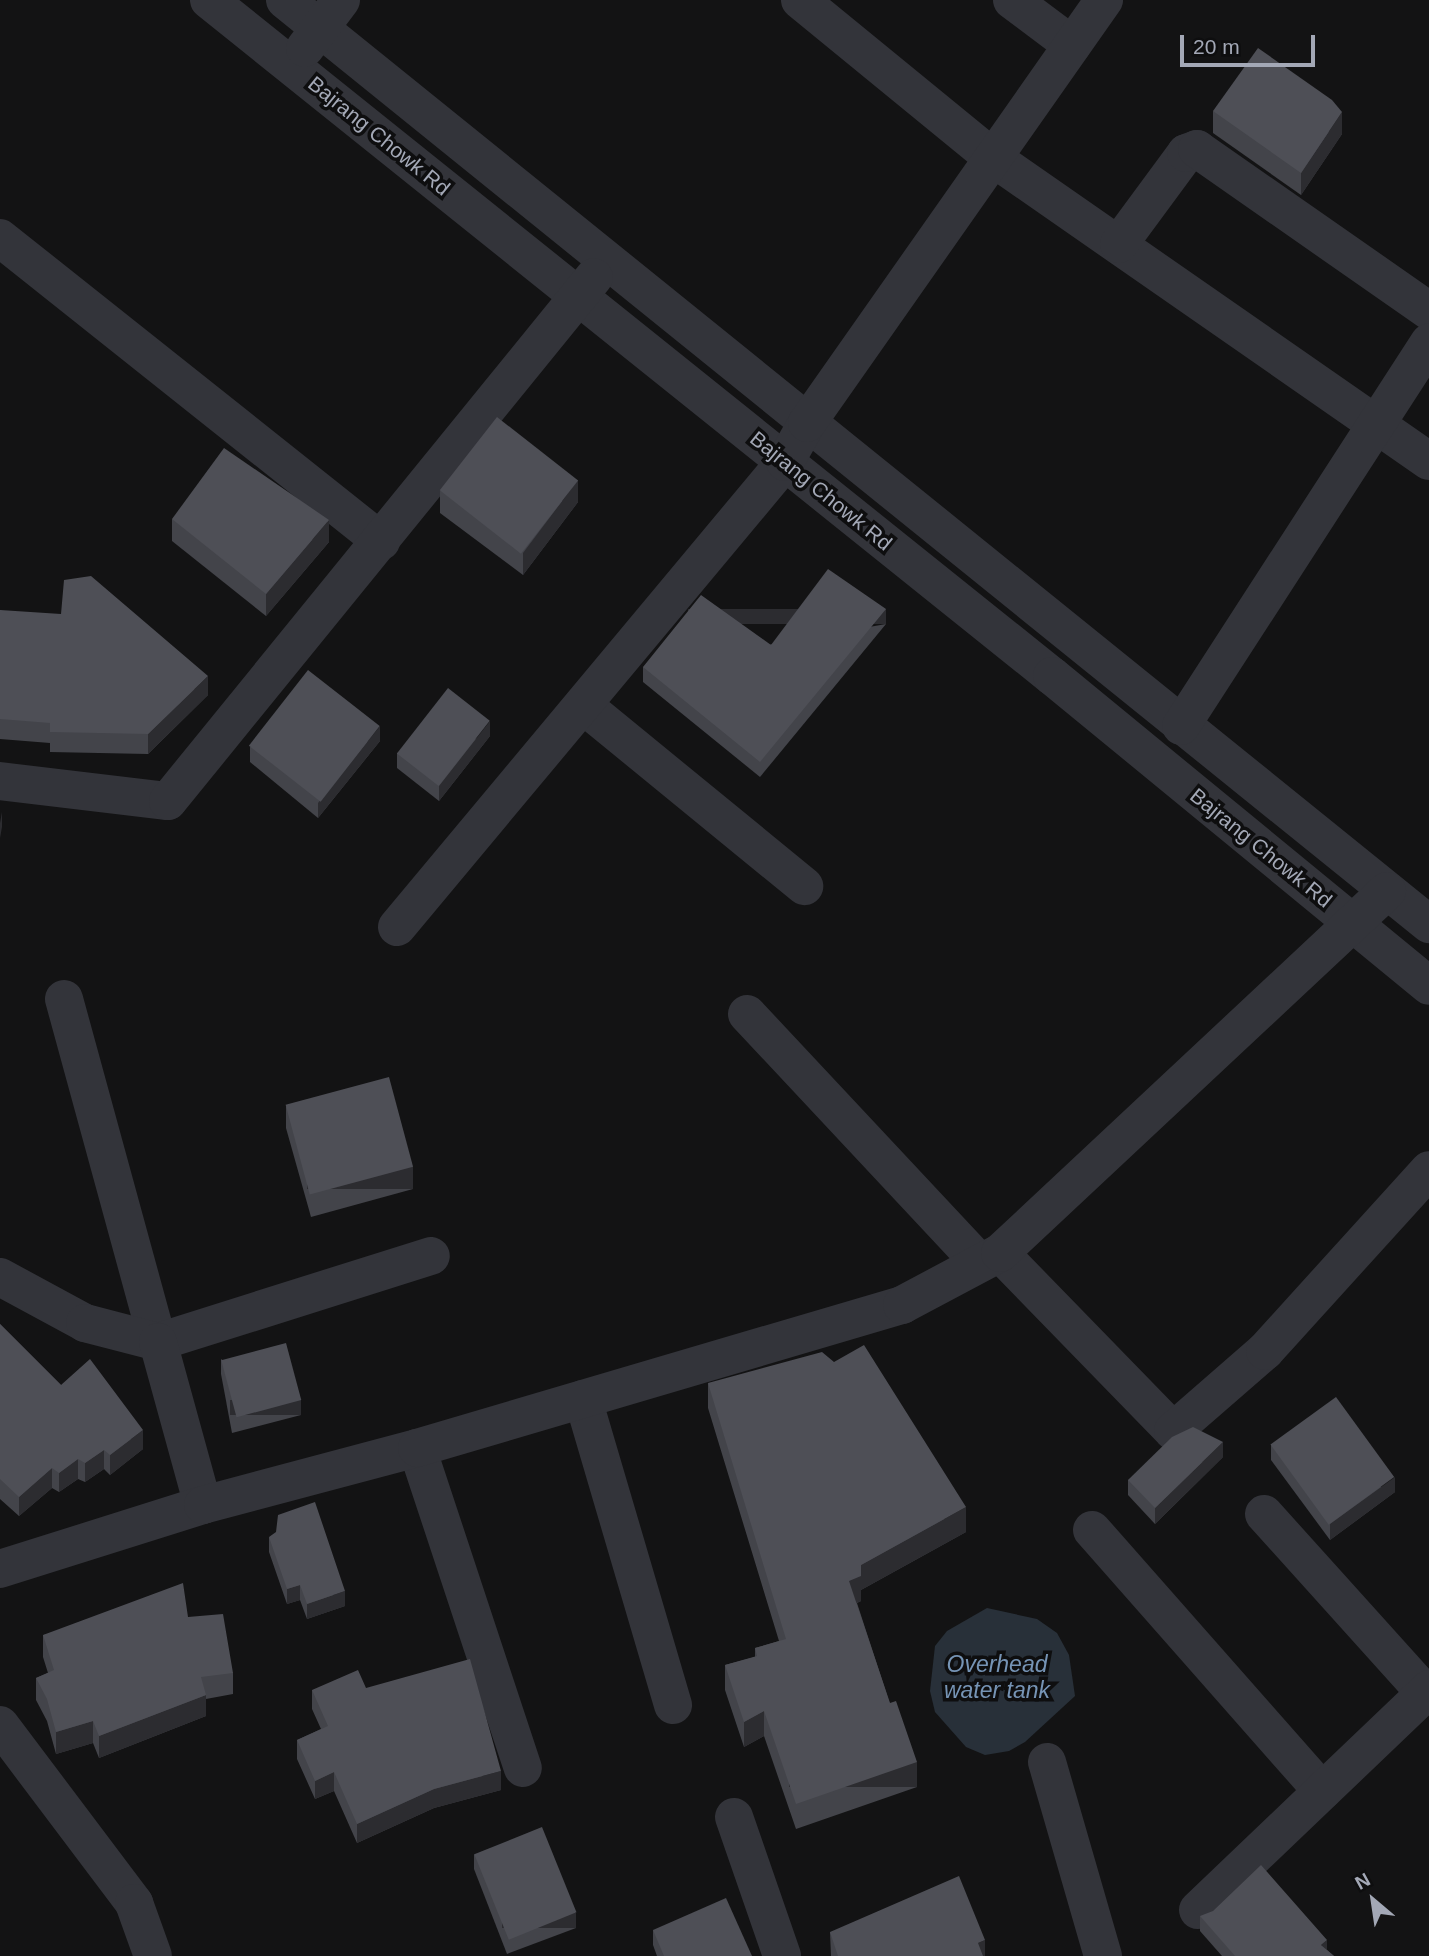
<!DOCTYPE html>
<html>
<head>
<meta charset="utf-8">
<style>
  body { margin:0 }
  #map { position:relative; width:1429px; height:1956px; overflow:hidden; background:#131314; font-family:Arial,sans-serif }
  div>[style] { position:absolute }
  .water>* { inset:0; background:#283039 }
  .minor>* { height:38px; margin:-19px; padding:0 19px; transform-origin:19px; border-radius:19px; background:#33343a }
  .wall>* { inset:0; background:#43444a }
  .shaded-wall>* { inset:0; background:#2c2c30; transform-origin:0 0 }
  .building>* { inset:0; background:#4e4f56; transform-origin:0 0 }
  span { translate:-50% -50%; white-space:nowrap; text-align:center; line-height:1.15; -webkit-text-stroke:7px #0e0e0f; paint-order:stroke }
  .street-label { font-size:21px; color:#a3a8b6 }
  .water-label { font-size:23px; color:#7694b5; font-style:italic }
  .north { position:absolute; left:1338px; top:1865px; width:70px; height:70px; -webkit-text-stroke:5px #0e0e0f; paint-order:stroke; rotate:331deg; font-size:19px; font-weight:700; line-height:28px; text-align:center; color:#a3a8b6 }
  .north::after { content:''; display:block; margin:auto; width:24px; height:32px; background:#a3a8b6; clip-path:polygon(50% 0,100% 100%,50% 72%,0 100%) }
  .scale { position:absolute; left:1180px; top:35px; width:135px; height:32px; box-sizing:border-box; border:4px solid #a3a8b6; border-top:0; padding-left:9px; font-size:21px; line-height:24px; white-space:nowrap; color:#a3a8b6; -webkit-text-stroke:5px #0e0e0f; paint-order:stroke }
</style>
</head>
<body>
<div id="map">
  <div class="water">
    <div style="clip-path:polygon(987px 1608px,1037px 1619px,1057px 1633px,1069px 1655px,1075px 1696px,1025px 1742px,1009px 1751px,985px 1755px,966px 1747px,935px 1712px,930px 1691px,935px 1646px,947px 1631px)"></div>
  </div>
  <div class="minor">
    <div style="left:209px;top:0;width:1081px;rotate:38.73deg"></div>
    <div style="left:1052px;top:676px;width:488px;rotate:39.4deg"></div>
    <div style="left:285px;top:0;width:1471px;rotate:38.93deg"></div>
    <div style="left:800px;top:0;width:249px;rotate:39.3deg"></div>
    <div style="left:993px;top:158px;width:531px;rotate:34.8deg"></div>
    <div style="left:1012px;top:0;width:75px;rotate:36.9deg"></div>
    <div style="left:305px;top:48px;width:60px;rotate:-53.1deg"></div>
    <div style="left:0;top:238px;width:487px;rotate:38.5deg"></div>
    <div style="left:1119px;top:244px;width:113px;rotate:-53.6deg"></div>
    <div style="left:1186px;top:153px;width:12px;rotate:-20deg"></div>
    <div style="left:1197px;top:149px;width:283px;rotate:34.9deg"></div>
    <div style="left:583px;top:705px;width:286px;rotate:39.3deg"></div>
    <div style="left:1181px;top:726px;width:457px;rotate:-57.1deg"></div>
    <div style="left:0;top:781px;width:169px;rotate:6.8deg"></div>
    <div style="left:168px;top:801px;width:675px;rotate:-50.89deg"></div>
    <div style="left:397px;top:927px;width:606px;rotate:-50.16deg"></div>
    <div style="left:785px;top:462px;width:45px;rotate:-60.6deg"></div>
    <div style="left:807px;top:423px;width:517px;rotate:-54.93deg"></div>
    <div style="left:64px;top:999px;width:356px;rotate:74.7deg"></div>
    <div style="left:158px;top:1342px;width:286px;rotate:-17.5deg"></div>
    <div style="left:747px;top:1014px;width:341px;rotate:46.9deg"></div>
    <div style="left:1000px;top:1253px;width:248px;rotate:45.8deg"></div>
    <div style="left:1173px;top:1431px;width:122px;rotate:-41deg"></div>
    <div style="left:1265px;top:1351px;width:244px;rotate:-47.8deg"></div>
    <div style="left:0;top:1277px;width:97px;rotate:28.4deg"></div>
    <div style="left:85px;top:1323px;width:75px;rotate:14.6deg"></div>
    <div style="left:158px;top:1342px;width:169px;rotate:74.6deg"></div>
    <div style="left:583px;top:1399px;width:319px;rotate:73.6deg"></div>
    <div style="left:417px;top:1448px;width:337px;rotate:71.7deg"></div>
    <div style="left:1264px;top:1514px;width:241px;rotate:48deg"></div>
    <div style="left:1092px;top:1530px;width:348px;rotate:48.6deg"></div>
    <div style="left:0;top:1569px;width:213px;rotate:-17.5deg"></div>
    <div style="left:203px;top:1505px;width:221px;rotate:-14.9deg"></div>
    <div style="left:417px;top:1448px;width:506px;rotate:-16.43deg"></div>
    <div style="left:902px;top:1305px;width:111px;rotate:-28deg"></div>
    <div style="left:1000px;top:1253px;width:530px;rotate:-43.09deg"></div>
    <div style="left:0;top:1725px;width:223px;rotate:53deg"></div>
    <div style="left:134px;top:1903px;width:56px;rotate:70.3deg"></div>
    <div style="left:1047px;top:1762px;width:202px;rotate:73.9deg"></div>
    <div style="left:734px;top:1817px;width:147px;rotate:70.9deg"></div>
    <div style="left:1198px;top:1910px;width:320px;rotate:-43.7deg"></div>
  </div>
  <div class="wall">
    <div style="clip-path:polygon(1213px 111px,1342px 134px,1301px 195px,1213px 133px)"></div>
    <div style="clip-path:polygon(440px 491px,578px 502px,523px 575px,440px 513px)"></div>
    <div style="clip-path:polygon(172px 519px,329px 542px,266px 616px,172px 541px)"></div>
    <div style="clip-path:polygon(0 610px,208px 695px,148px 754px,50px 752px,50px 743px,0 739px)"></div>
    <div style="clip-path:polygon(886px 624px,760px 777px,643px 682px,643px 667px)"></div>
    <div style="clip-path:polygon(490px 736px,439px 801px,397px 768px,397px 753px)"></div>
    <div style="clip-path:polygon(380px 741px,318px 818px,250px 762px,250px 747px)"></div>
    <div style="clip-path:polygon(286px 1106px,413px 1189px,311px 1217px,286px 1128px)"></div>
    <div style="clip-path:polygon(0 1324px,61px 1385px,143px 1449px,110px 1475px,104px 1469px,85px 1482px,78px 1479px,59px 1492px,52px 1488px,19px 1516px,0 1499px)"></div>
    <div style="clip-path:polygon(221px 1359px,301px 1415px,232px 1433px,221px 1374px)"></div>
    <div style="clip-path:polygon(708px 1383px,966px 1532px,861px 1590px,861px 1601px,857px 1603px,917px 1787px,796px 1829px,764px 1736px,744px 1747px,725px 1690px,725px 1665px,755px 1657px,755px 1648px,779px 1641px,708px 1408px)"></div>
    <div style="clip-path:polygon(1271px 1445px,1395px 1492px,1330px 1540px,1271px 1460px)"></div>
    <div style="clip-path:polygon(1223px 1457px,1155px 1524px,1128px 1495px,1128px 1480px)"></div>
    <div style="clip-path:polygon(269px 1537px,345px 1606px,307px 1619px,300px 1600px,287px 1604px,269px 1552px)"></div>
    <div style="clip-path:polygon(188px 1617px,233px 1673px,233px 1694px,206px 1699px,206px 1716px,99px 1758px,93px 1743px,56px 1754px,47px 1721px,36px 1700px,36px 1678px,48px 1673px,43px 1657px,43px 1635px)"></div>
    <div style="clip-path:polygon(366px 1688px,501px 1790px,434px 1808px,357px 1843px,334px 1791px,315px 1799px,297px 1759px,297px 1740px,321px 1729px,312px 1709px,312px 1690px)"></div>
    <div style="clip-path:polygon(474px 1854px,576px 1928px,507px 1954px,474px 1869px)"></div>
    <div style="clip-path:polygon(1200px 1916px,1327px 1950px,1334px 1956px,1222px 1956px,1200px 1931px)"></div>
    <div style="clip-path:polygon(653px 1930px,752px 1956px,657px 1956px,653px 1945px)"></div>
    <div style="clip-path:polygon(830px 1932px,985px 1956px,831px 1956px)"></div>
  </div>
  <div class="shaded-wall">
    <div style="clip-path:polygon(1342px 112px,1342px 134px,1301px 195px,1301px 173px)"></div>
    <div style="clip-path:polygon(578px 480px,578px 502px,523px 575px,523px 553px)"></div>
    <div style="clip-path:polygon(329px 520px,329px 542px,266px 616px,266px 594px)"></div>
    <div style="left:886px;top:609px;width:15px;height:198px;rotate:90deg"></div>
    <div style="clip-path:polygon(208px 676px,208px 695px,148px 754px,148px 734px)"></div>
    <div style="clip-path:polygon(490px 721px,490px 736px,439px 801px,439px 786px)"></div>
    <div style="clip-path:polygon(380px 726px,380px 741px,318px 818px,318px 803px)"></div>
    <div style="clip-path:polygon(2px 812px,2px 827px,0 838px,0 823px)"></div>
    <div style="left:413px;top:1167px;width:22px;height:106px;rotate:90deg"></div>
    <div style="left:301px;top:1400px;width:15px;height:71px;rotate:90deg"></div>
    <div style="clip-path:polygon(143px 1430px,143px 1449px,110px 1475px,110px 1455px)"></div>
    <div style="clip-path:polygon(1223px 1442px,1223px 1457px,1155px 1524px,1155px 1508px)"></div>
    <div style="clip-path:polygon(104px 1450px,104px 1469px,85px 1482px,85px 1463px)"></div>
    <div style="clip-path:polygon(78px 1459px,78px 1479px,59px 1492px,59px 1473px)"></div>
    <div style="clip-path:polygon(52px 1468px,52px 1488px,19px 1516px,19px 1497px)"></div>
    <div style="clip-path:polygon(1395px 1477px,1395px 1492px,1330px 1540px,1330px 1524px)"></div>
    <div style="clip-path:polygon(966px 1507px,966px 1532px,861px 1590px,861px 1601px,849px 1606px,849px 1581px,861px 1565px)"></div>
    <div style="clip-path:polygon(300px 1585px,300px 1600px,287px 1604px,287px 1589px)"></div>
    <div style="clip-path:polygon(345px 1591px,345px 1606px,307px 1619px,307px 1604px)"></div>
    <div style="clip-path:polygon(206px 1695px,206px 1716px,99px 1758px,99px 1736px)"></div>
    <div style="clip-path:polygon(764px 1711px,764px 1736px,744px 1747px,744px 1722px)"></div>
    <div style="clip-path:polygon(93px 1721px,93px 1743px,56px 1754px,56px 1732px)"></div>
    <div style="left:917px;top:1762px;width:25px;height:128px;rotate:90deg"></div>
    <div style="clip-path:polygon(501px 1771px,501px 1790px,434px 1808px,357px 1843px,357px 1824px,434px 1789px)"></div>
    <div style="clip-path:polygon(334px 1772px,334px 1791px,315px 1799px,315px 1781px)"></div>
    <div style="left:576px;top:1913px;width:15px;height:74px;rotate:90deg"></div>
    <div style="clip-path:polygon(985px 1940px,985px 1956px,978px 1956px,978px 1943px)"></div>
    <div style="clip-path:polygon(1327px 1940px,1327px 1955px,1321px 1945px)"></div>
  </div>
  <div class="building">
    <div style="clip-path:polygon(1258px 48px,1332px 100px,1342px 112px,1301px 173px,1213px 111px)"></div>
    <div style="left:497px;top:417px;width:103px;height:93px;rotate:38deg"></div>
    <div style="clip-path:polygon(224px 448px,329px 520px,266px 594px,172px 519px)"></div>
    <div style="clip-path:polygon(828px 569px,886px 609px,760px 762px,643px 667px,701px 595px,771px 645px)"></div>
    <div style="clip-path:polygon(91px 576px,208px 676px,148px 734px,50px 732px,50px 723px,0 719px,0 610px,61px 614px,64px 580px)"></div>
    <div style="left:308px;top:670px;width:91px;height:96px;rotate:38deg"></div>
    <div style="left:448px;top:688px;width:53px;height:83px;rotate:38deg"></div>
    <div style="left:389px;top:1077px;width:93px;height:107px;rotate:75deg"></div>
    <div style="clip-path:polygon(0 1324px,61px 1385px,90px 1359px,143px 1430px,110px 1455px,104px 1450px,85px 1463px,78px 1459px,59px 1473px,52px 1468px,19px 1497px,0 1479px)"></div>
    <div style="left:286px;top:1343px;width:59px;height:67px;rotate:75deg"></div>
    <div style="clip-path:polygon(864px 1345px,966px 1507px,861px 1565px,861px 1576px,849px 1581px,890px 1703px,896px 1701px,917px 1762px,796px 1804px,764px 1711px,744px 1722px,725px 1665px,757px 1656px,755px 1648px,786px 1639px,708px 1383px,822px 1352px,834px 1362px)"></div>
    <div style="left:1336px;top:1397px;width:99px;height:81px;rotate:54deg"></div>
    <div style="clip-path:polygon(1193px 1427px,1223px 1442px,1155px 1508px,1128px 1480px,1172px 1437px)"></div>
    <div style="clip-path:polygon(315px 1502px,345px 1591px,307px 1604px,300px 1585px,287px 1589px,269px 1537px,276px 1532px,278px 1515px)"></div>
    <div style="clip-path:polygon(183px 1583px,188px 1617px,223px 1614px,233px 1673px,201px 1677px,206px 1695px,99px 1736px,93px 1721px,56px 1732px,47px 1699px,36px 1678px,54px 1670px,43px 1635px)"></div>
    <div style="clip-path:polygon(470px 1659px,501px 1771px,434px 1789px,357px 1824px,334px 1772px,315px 1781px,297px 1740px,328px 1726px,312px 1690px,358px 1670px,366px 1688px)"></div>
    <div style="left:542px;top:1827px;width:92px;height:73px;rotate:68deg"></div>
    <div style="clip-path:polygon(1261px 1865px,1327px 1940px,1321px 1945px,1334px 1956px,1235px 1956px,1200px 1916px,1213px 1911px)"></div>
    <div style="clip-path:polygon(959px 1876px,985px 1940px,978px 1943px,983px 1956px,838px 1956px,830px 1932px)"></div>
    <div style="clip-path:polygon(726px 1898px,752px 1956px,664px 1956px,653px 1930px)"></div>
  </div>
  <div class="street-label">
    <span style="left:379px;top:136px;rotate:39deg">Bajrang Chowk Rd</span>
    <span style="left:821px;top:491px;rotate:39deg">Bajrang Chowk Rd</span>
    <span style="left:1261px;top:848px;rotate:39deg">Bajrang Chowk Rd</span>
  </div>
  <div class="water-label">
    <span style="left:997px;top:1677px">Overhead<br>water tank</span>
  </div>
  <div class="north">N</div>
  <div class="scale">20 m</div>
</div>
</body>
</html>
